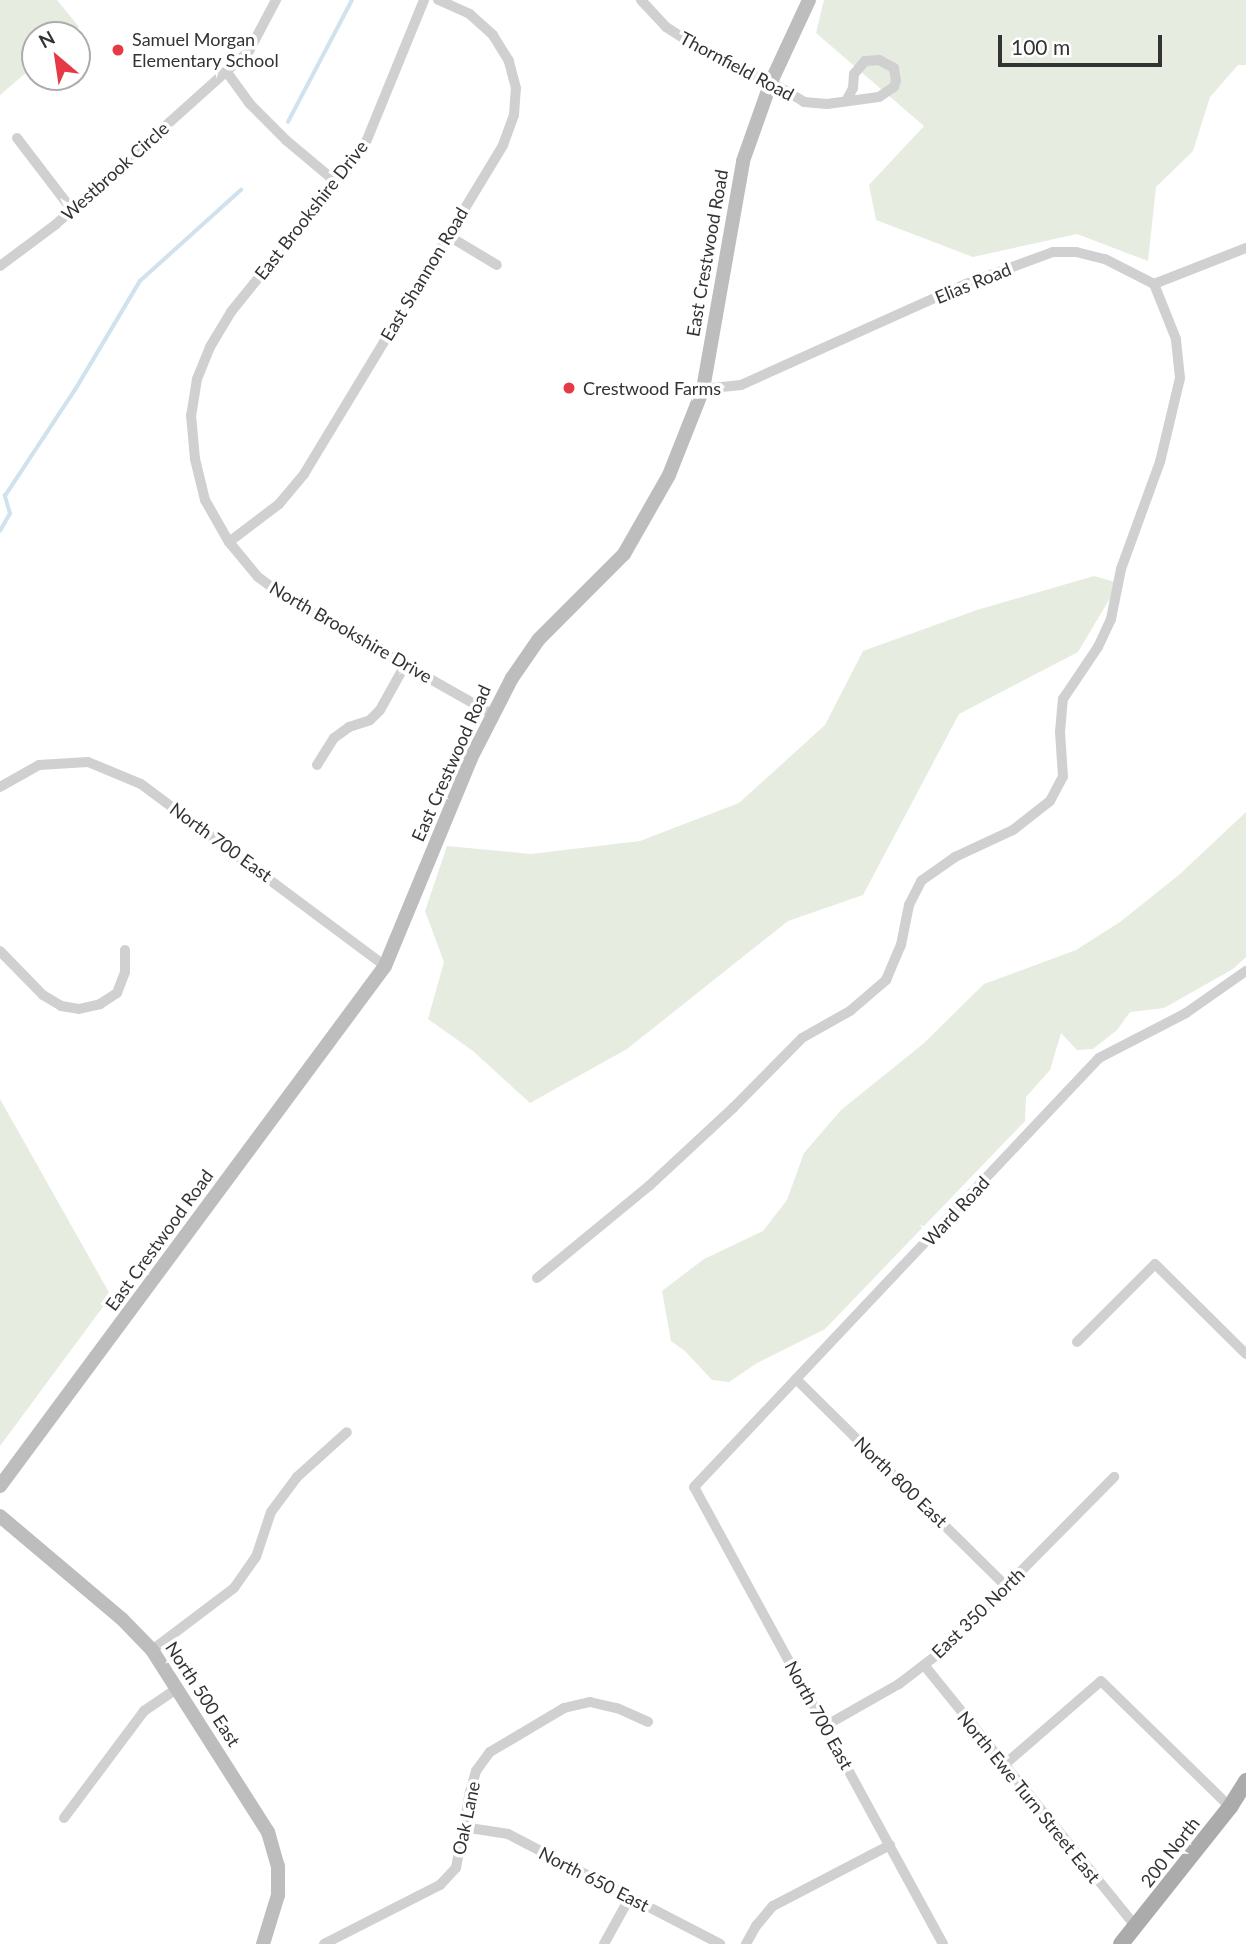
<!DOCTYPE html>
<html>
<head>
<meta charset="utf-8">
<style>
  body { margin:0 }
  #map { position:relative; width:1246px; height:1944px; overflow:hidden; background:#fff; font-family:Lato,sans-serif }
  div>[style] { position:absolute }
  .green>* { inset:0; background:#e6ecdf }
  .stream>* { height:3.5px; margin:-1.75px; padding:0 1.75px; transform-origin:1.75px; border-radius:1.75px; background:#cfe2ee }
  .street>* { height:10px; margin:-5px; padding:0 5px; transform-origin:5px; border-radius:5px; background:#d0d0d0 }
  .secondary>* { height:14px; margin:-7px; padding:0 7px; transform-origin:7px; border-radius:7px; background:#bdbdbd }
  .primary>* { height:16px; margin:-8px; padding:0 8px; transform-origin:8px; border-radius:8px; background:#ababab }
  .dots>* { width:19px; height:19px; translate:-50% -50%; box-sizing:border-box; border:4px solid #fff; border-radius:50% }
  span { translate:-50% -50%; white-space:nowrap; text-align:center; line-height:1.15; -webkit-text-stroke:7px #fff; paint-order:stroke }
  .poi-label { font-size:18px; color:#333 }
  .left { translate:0 -50%; text-align:left }
  .street-label { font-size:18px; color:#333 }
  .north { position:absolute; left:21px; top:21px; width:70px; height:70px; box-sizing:border-box; background:#fff; border:2px solid #adadad; border-radius:50%; rotate:331deg; font-size:19px; font-weight:700; line-height:28px; text-align:center; color:#333 }
  .north::after { content:''; display:block; margin:auto; width:24px; height:32px; background:#e63946; clip-path:polygon(50% 0,100% 100%,50% 72%,0 100%) }
  .scale { position:absolute; left:998px; top:35px; width:164px; height:32px; box-sizing:border-box; border:4px solid #333; border-top:0; padding-left:9px; font-size:21px; line-height:24px; white-space:nowrap; color:#333; -webkit-text-stroke:5px #fff; paint-order:stroke }
</style>
</head>
<body>
<div id="map">
  <div class="green">
    <div style="clip-path:polygon(0 0,57px 0,79px 27px,70px 35px,35px 35px,35px 65px,0 95px)"></div>
    <div style="clip-path:polygon(824px 0,1246px 0,1246px 65px,1238px 65px,1210px 97px,1193px 151px,1156px 187px,1148px 261px,1077px 234px,973px 257px,876px 220px,869px 185px,924px 126px,816px 33px)"></div>
    <div style="clip-path:polygon(1094px 576px,1119px 583px,1078px 652px,959px 714px,863px 895px,788px 921px,627px 1049px,530px 1103px,473px 1051px,428px 1019px,444px 962px,425px 911px,447px 846px,531px 854px,640px 841px,739px 803px,825px 725px,863px 651px,977px 610px)"></div>
    <div style="clip-path:polygon(1246px 812px,1246px 957px,1233px 969px,1164px 1008px,1130px 1012px,1117px 1030px,1093px 1049px,1077px 1050px,1061px 1033px,1050px 1070px,1026px 1097px,1025px 1121px,825px 1329px,757px 1363px,729px 1382px,712px 1380px,685px 1351px,671px 1341px,662px 1291px,704px 1259px,763px 1231px,787px 1200px,804px 1153px,841px 1110px,923px 1044px,984px 984px,1076px 950px,1120px 922px,1180px 874px)"></div>
    <div style="clip-path:polygon(0 1099px,111px 1296px,0 1446px)"></div>
  </div>
  <div class="stream">
    <div style="left:288px;top:122px;width:138px;rotate:-62.3deg"></div>
    <div style="left:0;top:531px;width:20px;rotate:-60deg"></div>
    <div style="left:10px;top:514px;width:19px;rotate:-106deg"></div>
    <div style="left:5px;top:496px;width:127px;rotate:-56.6deg"></div>
    <div style="left:75px;top:390px;width:127px;rotate:-59.2deg"></div>
    <div style="left:140px;top:281px;width:136px;rotate:-42deg"></div>
  </div>
  <div class="street">
    <div style="left:424px;top:0;width:159px;rotate:112.2deg"></div>
    <div style="left:364px;top:147px;width:212px;rotate:128.9deg"></div>
    <div style="left:231px;top:312px;width:41px;rotate:121deg"></div>
    <div style="left:210px;top:347px;width:35px;rotate:112deg"></div>
    <div style="left:197px;top:379px;width:36px;rotate:99deg"></div>
    <div style="left:191px;top:415px;width:44px;rotate:84.8deg"></div>
    <div style="left:195px;top:459px;width:42px;rotate:76.3deg"></div>
    <div style="left:205px;top:500px;width:48px;rotate:60.3deg"></div>
    <div style="left:229px;top:542px;width:45px;rotate:50.4deg"></div>
    <div style="left:258px;top:577px;width:36px;rotate:36deg"></div>
    <div style="left:287px;top:598px;width:236px;rotate:29.5deg"></div>
    <div style="left:641px;top:0;width:37px;rotate:47deg"></div>
    <div style="left:666px;top:27px;width:52px;rotate:32.5deg"></div>
    <div style="left:710px;top:55px;width:67px;rotate:23.9deg"></div>
    <div style="left:771px;top:82px;width:39px;rotate:31deg"></div>
    <div style="left:804px;top:102px;width:23px;rotate:5deg"></div>
    <div style="left:827px;top:104px;width:52px;rotate:-7.7deg"></div>
    <div style="left:879px;top:97px;width:18px;rotate:-34deg"></div>
    <div style="left:894px;top:87px;width:6px;rotate:-72deg"></div>
    <div style="left:896px;top:81px;width:13px;rotate:-99deg"></div>
    <div style="left:894px;top:68px;width:17px;rotate:-152deg"></div>
    <div style="left:879px;top:60px;width:14px;rotate:176deg"></div>
    <div style="left:865px;top:61px;width:17px;rotate:130deg"></div>
    <div style="left:854px;top:74px;width:14px;rotate:94deg"></div>
    <div style="left:853px;top:88px;width:15px;rotate:118deg"></div>
    <div style="left:226px;top:71px;width:39px;rotate:54deg"></div>
    <div style="left:249px;top:103px;width:54px;rotate:45deg"></div>
    <div style="left:287px;top:141px;width:64px;rotate:39.9deg"></div>
    <div style="left:17px;top:138px;width:91px;rotate:52.6deg"></div>
    <div style="left:447px;top:235px;width:58px;rotate:31deg"></div>
    <div style="left:0;top:266px;width:69px;rotate:-36.7deg"></div>
    <div style="left:55px;top:225px;width:261px;rotate:-41.9deg"></div>
    <div style="left:249px;top:51px;width:58px;rotate:-62.1deg"></div>
    <div style="left:703px;top:389px;width:38px;rotate:-6deg"></div>
    <div style="left:741px;top:385px;width:247px;rotate:-24.2deg"></div>
    <div style="left:966px;top:284px;width:93px;rotate:-20.2deg"></div>
    <div style="left:1053px;top:252px;width:23px"></div>
    <div style="left:1076px;top:252px;width:30px;rotate:14deg"></div>
    <div style="left:1105px;top:259px;width:55px;rotate:27deg"></div>
    <div style="left:1154px;top:284px;width:99px;rotate:-21.4deg"></div>
    <div style="left:229px;top:542px;width:63px;rotate:-37.2deg"></div>
    <div style="left:279px;top:504px;width:39px;rotate:-50deg"></div>
    <div style="left:304px;top:474px;width:385px;rotate:-58.8deg"></div>
    <div style="left:503px;top:145px;width:32px;rotate:-70deg"></div>
    <div style="left:514px;top:115px;width:27px;rotate:-86deg"></div>
    <div style="left:516px;top:88px;width:28px;rotate:-105deg"></div>
    <div style="left:509px;top:61px;width:31px;rotate:-122deg"></div>
    <div style="left:493px;top:35px;width:31px;rotate:-138deg"></div>
    <div style="left:470px;top:14px;width:35px;rotate:-156deg"></div>
    <div style="left:317px;top:765px;width:32px;rotate:-58deg"></div>
    <div style="left:334px;top:738px;width:19px;rotate:-36deg"></div>
    <div style="left:349px;top:727px;width:22px;rotate:-18deg"></div>
    <div style="left:370px;top:720px;width:14px;rotate:-45deg"></div>
    <div style="left:380px;top:710px;width:51px;rotate:-60.9deg"></div>
    <div style="left:0;top:787px;width:45px;rotate:-29.4deg"></div>
    <div style="left:39px;top:765px;width:49px;rotate:-3.5deg"></div>
    <div style="left:88px;top:762px;width:57px;rotate:22.5deg"></div>
    <div style="left:141px;top:784px;width:304px;rotate:36.7deg"></div>
    <div style="left:0;top:951px;width:62px;rotate:45.7deg"></div>
    <div style="left:43px;top:995px;width:21px;rotate:31deg"></div>
    <div style="left:61px;top:1006px;width:18px;rotate:9deg"></div>
    <div style="left:79px;top:1009px;width:22px;rotate:-13deg"></div>
    <div style="left:100px;top:1004px;width:20px;rotate:-33deg"></div>
    <div style="left:117px;top:993px;width:22px;rotate:-69deg"></div>
    <div style="left:125px;top:972px;width:22px;rotate:-90deg"></div>
    <div style="left:537px;top:1278px;width:145px;rotate:-39.4deg"></div>
    <div style="left:649px;top:1186px;width:115px;rotate:-42.9deg"></div>
    <div style="left:733px;top:1108px;width:98px;rotate:-45.4deg"></div>
    <div style="left:802px;top:1038px;width:55px;rotate:-29.4deg"></div>
    <div style="left:850px;top:1011px;width:48px;rotate:-40.7deg"></div>
    <div style="left:886px;top:980px;width:38px;rotate:-67deg"></div>
    <div style="left:901px;top:945px;width:41px;rotate:-78.7deg"></div>
    <div style="left:909px;top:905px;width:27px;rotate:-63deg"></div>
    <div style="left:921px;top:881px;width:42px;rotate:-35.2deg"></div>
    <div style="left:955px;top:857px;width:64px;rotate:-25deg"></div>
    <div style="left:1013px;top:830px;width:47px;rotate:-38.1deg"></div>
    <div style="left:1050px;top:801px;width:27px;rotate:-62deg"></div>
    <div style="left:1063px;top:777px;width:45px;rotate:-93.8deg"></div>
    <div style="left:1060px;top:732px;width:33px;rotate:-85deg"></div>
    <div style="left:1063px;top:699px;width:63px;rotate:-56.1deg"></div>
    <div style="left:1098px;top:647px;width:31px;rotate:-65deg"></div>
    <div style="left:1111px;top:619px;width:51px;rotate:-78.7deg"></div>
    <div style="left:1121px;top:569px;width:114px;rotate:-70deg"></div>
    <div style="left:1160px;top:462px;width:86px;rotate:-76.6deg"></div>
    <div style="left:1180px;top:378px;width:39px;rotate:-96deg"></div>
    <div style="left:1176px;top:339px;width:59px;rotate:-111.8deg"></div>
    <div style="left:1077px;top:1342px;width:110px;rotate:-45deg"></div>
    <div style="left:1155px;top:1264px;width:128px;rotate:44.7deg"></div>
    <div style="left:796px;top:1379px;width:295px;rotate:44.6deg"></div>
    <div style="left:152px;top:1650px;width:103px;rotate:-37.1deg"></div>
    <div style="left:234px;top:1588px;width:38px;rotate:-55deg"></div>
    <div style="left:256px;top:1557px;width:47px;rotate:-71.6deg"></div>
    <div style="left:271px;top:1512px;width:44px;rotate:-53.4deg"></div>
    <div style="left:297px;top:1477px;width:67px;rotate:-42deg"></div>
    <div style="left:924px;top:1665px;width:337px;rotate:51deg"></div>
    <div style="left:825px;top:1726px;width:85px;rotate:-29.6deg"></div>
    <div style="left:899px;top:1684px;width:54px;rotate:-37.5deg"></div>
    <div style="left:942px;top:1651px;width:245px;rotate:-45.3deg"></div>
    <div style="left:1004px;top:1765px;width:128px;rotate:-40.9deg"></div>
    <div style="left:1101px;top:1681px;width:180px;rotate:44.3deg"></div>
    <div style="left:64px;top:1818px;width:134px;rotate:-53.2deg"></div>
    <div style="left:144px;top:1711px;width:41px;rotate:-34.1deg"></div>
    <div style="left:463px;top:1827px;width:46px;rotate:8.8deg"></div>
    <div style="left:508px;top:1834px;width:239px;rotate:27.4deg"></div>
    <div style="left:324px;top:1944px;width:130px;rotate:-27deg"></div>
    <div style="left:440px;top:1885px;width:23px;rotate:-47deg"></div>
    <div style="left:456px;top:1868px;width:77px;rotate:-79.6deg"></div>
    <div style="left:470px;top:1792px;width:22px;rotate:-74deg"></div>
    <div style="left:476px;top:1771px;width:24px;rotate:-54deg"></div>
    <div style="left:490px;top:1752px;width:86px;rotate:-30.7deg"></div>
    <div style="left:564px;top:1708px;width:27px;rotate:-13deg"></div>
    <div style="left:590px;top:1702px;width:28px;rotate:13deg"></div>
    <div style="left:617px;top:1708px;width:34px;rotate:24deg"></div>
    <div style="left:604px;top:1944px;width:54px;rotate:-61deg"></div>
    <div style="left:746px;top:1944px;width:21px;rotate:-61deg"></div>
    <div style="left:756px;top:1926px;width:26px;rotate:-50deg"></div>
    <div style="left:773px;top:1906px;width:132px;rotate:-27.5deg"></div>
    <div style="left:943px;top:1944px;width:520px;rotate:-118.58deg"></div>
    <div style="left:694px;top:1487px;width:590px;rotate:-46.65deg"></div>
    <div style="left:1099px;top:1058px;width:98px;rotate:-27.3deg"></div>
    <div style="left:1186px;top:1013px;width:73px;rotate:-35deg"></div>
  </div>
  <div class="secondary">
    <div style="left:0;top:1486px;width:647px;rotate:-53.48deg"></div>
    <div style="left:385px;top:966px;width:225px;rotate:-67.5deg"></div>
    <div style="left:471px;top:758px;width:90px;rotate:-62.9deg"></div>
    <div style="left:512px;top:678px;width:47px;rotate:-55.3deg"></div>
    <div style="left:539px;top:639px;width:120px;rotate:-45deg"></div>
    <div style="left:624px;top:554px;width:91px;rotate:-60.3deg"></div>
    <div style="left:669px;top:475px;width:92px;rotate:-68.4deg"></div>
    <div style="left:703px;top:389px;width:231px;rotate:-80deg"></div>
    <div style="left:743px;top:161px;width:84px;rotate:-70.5deg"></div>
    <div style="left:771px;top:82px;width:90px;rotate:-65.1deg"></div>
    <div style="left:0;top:1516px;width:160px;rotate:40.2deg"></div>
    <div style="left:122px;top:1619px;width:43px;rotate:45.9deg"></div>
    <div style="left:152px;top:1650px;width:216px;rotate:57.5deg"></div>
    <div style="left:268px;top:1832px;width:35px;rotate:74deg"></div>
    <div style="left:278px;top:1866px;width:29px;rotate:90deg"></div>
    <div style="left:278px;top:1895px;width:51px;rotate:107deg"></div>
  </div>
  <div class="primary">
    <div style="left:1121px;top:1944px;width:175px;rotate:-51.5deg"></div>
    <div style="left:1230px;top:1807px;width:31px;rotate:-58deg"></div>
  </div>
  <div class="dots">
    <div style="left:118px;top:50px;background:#e63946"></div>
    <div style="left:569px;top:388px;background:#e63946"></div>
  </div>
  <div class="poi-label">
    <span class="left" style="left:132px;top:50px">Samuel Morgan<br>Elementary School</span>
    <span class="left" style="left:583px;top:388px">Crestwood Farms</span>
  </div>
  <div class="street-label">
    <span style="left:737px;top:66px;rotate:28deg">Thornfield Road</span>
    <span style="left:115px;top:171px;rotate:-42deg">Westbrook Circle</span>
    <span style="left:311px;top:210px;rotate:-52deg">East Brookshire Drive</span>
    <span style="left:707px;top:253px;rotate:-80deg">East Crestwood Road</span>
    <span style="left:424px;top:274px;rotate:-59deg">East Shannon Road</span>
    <span style="left:973px;top:283px;rotate:-22deg">Elias Road</span>
    <span style="left:351px;top:632px;rotate:30deg">North Brookshire Drive</span>
    <span style="left:451px;top:763px;rotate:-66deg">East Crestwood Road</span>
    <span style="left:221px;top:842px;rotate:36deg">North 700 East</span>
    <span style="left:956px;top:1211px;rotate:-47deg">Ward Road</span>
    <span style="left:159px;top:1240px;rotate:-54deg">East Crestwood Road</span>
    <span style="left:901px;top:1482px;rotate:44deg">North 800 East</span>
    <span style="left:978px;top:1613px;rotate:-44deg">East 350 North</span>
    <span style="left:203px;top:1694px;rotate:57deg">North 500 East</span>
    <span style="left:819px;top:1715px;rotate:61deg">North 700 East</span>
    <span style="left:1029px;top:1797px;rotate:51deg">North Ewe Turn Street East</span>
    <span style="left:466px;top:1818px;rotate:-78deg">Oak Lane</span>
    <span style="left:1170px;top:1852px;rotate:-52deg">200 North</span>
    <span style="left:594px;top:1879px;rotate:27deg">North 650 East</span>
  </div>
  <div class="north">N</div>
  <div class="scale">100 m</div>
</div>
</body>
</html>
